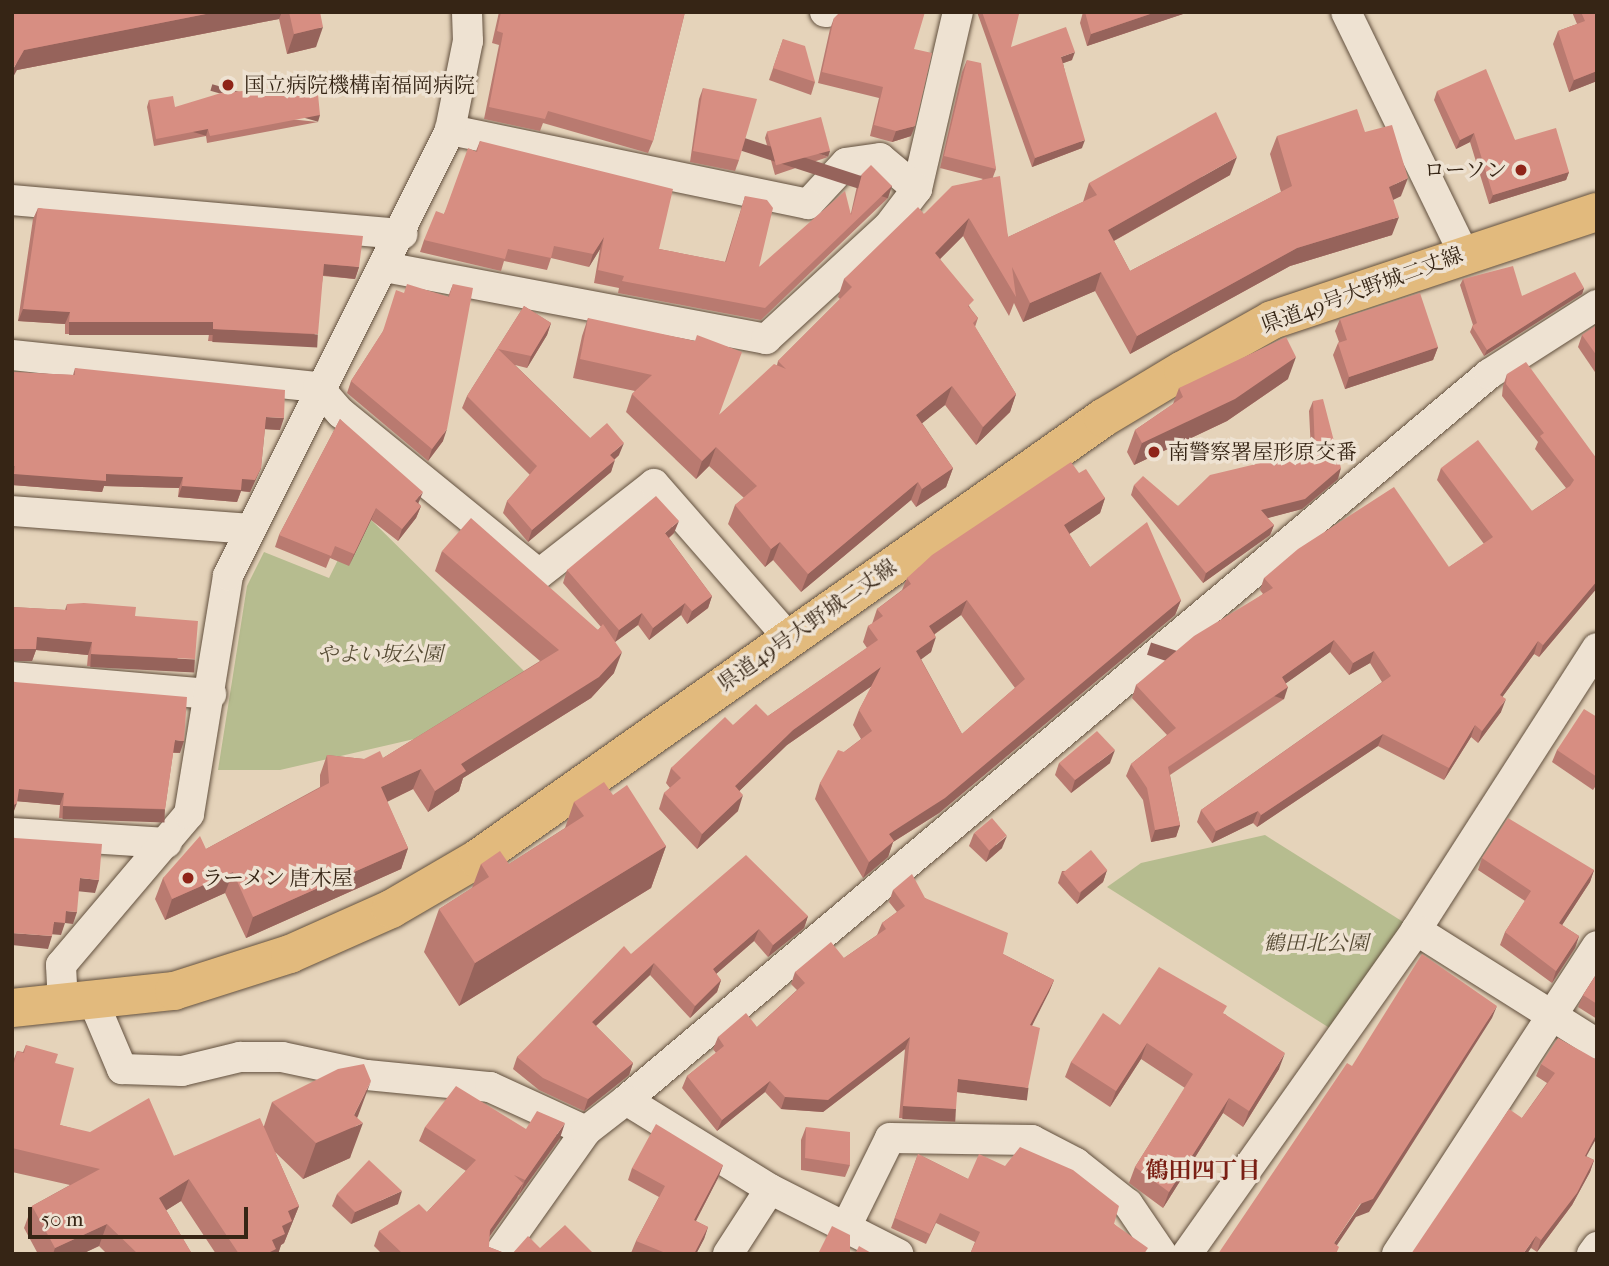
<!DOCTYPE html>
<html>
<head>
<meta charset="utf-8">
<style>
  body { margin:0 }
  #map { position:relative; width:1609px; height:1266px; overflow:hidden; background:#e5d3ba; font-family:"IM FELL French Canon","Noto Serif JP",serif }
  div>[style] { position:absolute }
  .green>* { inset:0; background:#b6bc8f }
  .roads { filter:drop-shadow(0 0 2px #62503e) drop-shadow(0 0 2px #62503e) }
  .street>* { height:30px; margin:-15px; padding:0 15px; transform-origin:15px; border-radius:15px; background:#eee2d2 }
  .primary>* { height:38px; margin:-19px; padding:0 19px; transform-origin:19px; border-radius:19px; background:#e2ba7d }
  .wall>* { inset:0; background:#b97a70 }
  .shaded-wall>* { inset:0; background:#96635b; transform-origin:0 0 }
  .building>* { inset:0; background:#d78e82; transform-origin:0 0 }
  .dots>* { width:19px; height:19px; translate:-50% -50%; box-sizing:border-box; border:4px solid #eee2d2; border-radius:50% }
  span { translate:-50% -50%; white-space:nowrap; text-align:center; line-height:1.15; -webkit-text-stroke:7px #eee2d2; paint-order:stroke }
  .poi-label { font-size:21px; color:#362515 }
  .left { translate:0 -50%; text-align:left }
  .right { translate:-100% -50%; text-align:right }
  .street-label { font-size:21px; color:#362515 }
  .park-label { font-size:21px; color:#564b34; font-style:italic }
  .neighbourhood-label { font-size:23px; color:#7a1f14; font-weight:700 }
  .frame { position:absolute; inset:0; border:14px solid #362515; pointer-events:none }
  .scale { position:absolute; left:28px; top:1207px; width:220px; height:32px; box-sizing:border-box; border:4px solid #362515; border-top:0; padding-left:9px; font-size:21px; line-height:24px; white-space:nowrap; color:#362515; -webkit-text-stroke:5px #eee2d2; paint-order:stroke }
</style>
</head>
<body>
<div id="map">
  <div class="green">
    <div style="clip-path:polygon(362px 511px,525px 672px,436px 734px,280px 770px,218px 770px,247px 586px,264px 552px,329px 578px)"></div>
    <div style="clip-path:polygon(1265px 835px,1416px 930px,1339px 1034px,1107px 887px,1141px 863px)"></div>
  </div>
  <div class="roads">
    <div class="street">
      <div style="left:825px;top:12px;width:3px"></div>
      <div style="left:1346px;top:12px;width:267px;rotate:64deg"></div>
      <div style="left:917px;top:189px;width:182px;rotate:-77deg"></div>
      <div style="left:12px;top:200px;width:392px;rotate:5deg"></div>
      <div style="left:385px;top:267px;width:388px;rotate:10.7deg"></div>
      <div style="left:766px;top:339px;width:166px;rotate:-42.6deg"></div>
      <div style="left:888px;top:227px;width:48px;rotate:-52.7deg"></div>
      <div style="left:917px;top:189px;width:48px;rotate:-140deg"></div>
      <div style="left:880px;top:158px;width:34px;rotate:172deg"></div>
      <div style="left:846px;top:163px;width:56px;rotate:132.8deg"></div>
      <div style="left:808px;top:204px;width:366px;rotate:-168.3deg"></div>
      <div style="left:12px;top:355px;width:308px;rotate:6deg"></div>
      <div style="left:318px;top:387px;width:35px;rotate:49deg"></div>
      <div style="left:341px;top:413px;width:255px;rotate:39.1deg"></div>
      <div style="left:539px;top:574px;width:146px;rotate:-38deg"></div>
      <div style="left:654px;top:484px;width:203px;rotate:48.8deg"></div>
      <div style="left:12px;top:511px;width:238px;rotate:4.3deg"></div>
      <div style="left:12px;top:677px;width:200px;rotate:4.9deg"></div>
      <div style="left:12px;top:833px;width:155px;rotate:3.7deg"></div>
      <div style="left:1416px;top:930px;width:335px;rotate:-57.3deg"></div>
      <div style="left:94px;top:1003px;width:72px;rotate:67deg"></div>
      <div style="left:122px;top:1069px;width:60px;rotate:1.9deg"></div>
      <div style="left:182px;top:1071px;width:60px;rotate:-13.6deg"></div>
      <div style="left:240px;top:1057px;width:42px"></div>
      <div style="left:282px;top:1057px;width:87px;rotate:12deg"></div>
      <div style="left:367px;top:1075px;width:124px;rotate:5.6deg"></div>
      <div style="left:490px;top:1087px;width:106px;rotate:24.6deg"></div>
      <div style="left:63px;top:1004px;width:39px;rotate:-93deg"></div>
      <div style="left:61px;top:965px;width:198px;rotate:-49.7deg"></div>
      <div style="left:189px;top:814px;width:241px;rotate:-80.7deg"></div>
      <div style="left:228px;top:576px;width:498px;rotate:-63.5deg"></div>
      <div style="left:450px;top:130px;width:91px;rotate:-78.6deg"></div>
      <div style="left:468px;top:41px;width:29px;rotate:-92deg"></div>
      <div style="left:626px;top:1100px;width:1128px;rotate:-40.07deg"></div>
      <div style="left:1489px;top:374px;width:128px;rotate:-32.6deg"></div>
      <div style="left:846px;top:1227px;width:99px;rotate:-63.7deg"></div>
      <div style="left:890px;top:1138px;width:142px;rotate:0.8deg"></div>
      <div style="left:1032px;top:1140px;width:50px;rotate:27.6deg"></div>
      <div style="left:1076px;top:1163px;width:66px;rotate:38.3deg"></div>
      <div style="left:1128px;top:1204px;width:60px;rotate:55.8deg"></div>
      <div style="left:499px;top:1254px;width:151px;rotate:-54.7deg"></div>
      <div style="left:586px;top:1131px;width:51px;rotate:-37.8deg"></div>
      <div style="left:626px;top:1100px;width:169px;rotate:31.7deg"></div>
      <div style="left:770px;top:1189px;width:144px;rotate:26.9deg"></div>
      <div style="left:728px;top:1254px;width:77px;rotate:-57.1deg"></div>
      <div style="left:1187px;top:1254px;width:397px;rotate:-54.7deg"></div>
      <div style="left:1416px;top:930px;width:214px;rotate:32.2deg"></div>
      <div style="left:1397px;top:1254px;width:367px;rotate:-57deg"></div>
      <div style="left:1592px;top:1254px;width:9px;rotate:-54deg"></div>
    </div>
    <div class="primary">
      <div style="left:12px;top:1008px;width:163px;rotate:-6deg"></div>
      <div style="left:174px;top:991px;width:122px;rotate:-17.7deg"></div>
      <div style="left:290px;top:954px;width:111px;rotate:-24deg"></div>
      <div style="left:391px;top:909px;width:99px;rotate:-30.2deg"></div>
      <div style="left:477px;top:859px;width:766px;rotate:-35.16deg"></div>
      <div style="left:1103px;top:418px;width:93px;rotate:-31deg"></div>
      <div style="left:1183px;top:370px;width:102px;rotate:-29.3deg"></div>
      <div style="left:1272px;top:320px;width:342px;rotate:-18.4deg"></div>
    </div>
  </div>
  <div class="wall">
    <div style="clip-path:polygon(12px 12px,320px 12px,316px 47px,287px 54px,279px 19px,17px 70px)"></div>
    <div style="clip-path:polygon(499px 12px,685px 12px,653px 141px,648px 153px,543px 123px,540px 131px,484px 119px,499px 45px,492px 43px)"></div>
    <div style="clip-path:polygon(977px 12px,1010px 12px,1011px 47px,1072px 60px,1063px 63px,1082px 148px,1032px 167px)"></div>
    <div style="clip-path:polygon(1083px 12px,1189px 12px,1087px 46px,1080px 23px)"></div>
    <div style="clip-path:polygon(1572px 12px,1597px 12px,1597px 81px,1569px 92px,1553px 44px,1558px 31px,1577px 24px)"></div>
    <div style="clip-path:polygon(834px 18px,914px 49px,911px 136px,892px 142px,870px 136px,879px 98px,818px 83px,830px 29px)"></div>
    <div style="clip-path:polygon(783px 39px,815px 82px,811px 95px,769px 80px)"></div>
    <div style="clip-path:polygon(967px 60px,996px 169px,993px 177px,1008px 237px,1083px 202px,1089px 183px,1230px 175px,1114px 241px,1130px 271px,1281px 192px,1270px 154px,1277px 136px,1365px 132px,1401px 196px,1393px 200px,1392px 235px,1290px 266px,1130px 354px,1095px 291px,1023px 322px,1014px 303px,1009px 316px,963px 236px,940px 259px,971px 309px,978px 318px,975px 327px,1016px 394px,1010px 412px,976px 445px,945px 405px,922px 423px,953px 468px,946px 487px,916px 507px,911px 500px,801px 592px,773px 560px,765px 567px,728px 524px,735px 505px,744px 498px,709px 466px,696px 479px,626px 412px,632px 394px,635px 391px,573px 378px,582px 336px,588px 318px,719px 415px,777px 365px,778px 361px,840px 299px,838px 297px,844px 279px,924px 214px,983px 179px,940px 168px,962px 72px)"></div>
    <div style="clip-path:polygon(703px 88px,739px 160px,735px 171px,690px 162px,699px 99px)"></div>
    <div style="clip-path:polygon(1437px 91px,1515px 140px,1569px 172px,1566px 180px,1489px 204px,1470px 142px,1456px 149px,1434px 100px)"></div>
    <div style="clip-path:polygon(149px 100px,175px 107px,318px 122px,207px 143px,206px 136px,154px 146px,147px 107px)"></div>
    <div style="clip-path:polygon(767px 132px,828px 157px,775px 175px,765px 138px)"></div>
    <div style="clip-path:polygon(480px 141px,659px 249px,725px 262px,745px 196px,759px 267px,851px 213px,857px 186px,862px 174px,888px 198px,761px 320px,618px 293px,619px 288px,594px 283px,600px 249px,589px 267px,551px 258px,547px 270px,504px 261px,501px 271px,420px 252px,424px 240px,444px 214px,476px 151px)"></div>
    <div style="clip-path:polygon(38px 208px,359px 267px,355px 279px,323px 276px,313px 346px,208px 341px,209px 334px,65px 334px,65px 324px,18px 321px,33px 219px)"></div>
    <div style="clip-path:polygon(1463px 279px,1522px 296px,1584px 288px,1582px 294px,1484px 356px,1470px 332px,1473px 325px,1460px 285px)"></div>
    <div style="clip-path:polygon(453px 284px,443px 441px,428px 461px,347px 393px,351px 381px,382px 333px,404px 293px,448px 297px)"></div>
    <div style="clip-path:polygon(524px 306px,551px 323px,547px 335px,527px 368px,515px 365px,590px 438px,619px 455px,614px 460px,611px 472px,528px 542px,503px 513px,507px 501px,530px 475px,462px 408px,467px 396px)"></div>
    <div style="clip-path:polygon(1340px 319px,1438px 347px,1433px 360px,1345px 389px,1333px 355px,1338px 343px,1339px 342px,1335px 331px)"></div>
    <div style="clip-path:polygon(1597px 325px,1597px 375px,1578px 347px,1582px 335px)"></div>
    <div style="clip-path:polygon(75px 368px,280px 430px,265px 429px,261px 468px,250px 492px,241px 491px,237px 502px,178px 497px,179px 488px,104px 486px,102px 492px,12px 485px,12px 372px,73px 375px)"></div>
    <div style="clip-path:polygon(1507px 374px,1597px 459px,1597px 588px,1539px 657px,1534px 654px,1502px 697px,1501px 712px,1478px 743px,1471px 737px,1444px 780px,1378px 746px,1257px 827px,1253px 823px,1212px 843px,1197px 822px,1201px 810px,1382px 682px,1370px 663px,1349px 675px,1330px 652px,1286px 683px,1284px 699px,1170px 775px,1180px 825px,1176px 837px,1151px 842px,1143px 800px,1126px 776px,1131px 764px,1167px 735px,1132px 698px,1136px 685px,1263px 594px,1260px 590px,1264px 578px,1449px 567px,1484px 544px,1437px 480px,1441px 468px,1532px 511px,1566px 488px,1535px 449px,1538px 442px,1502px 396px,1503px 386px)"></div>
    <div style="clip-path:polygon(1288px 379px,1227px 421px,1134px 465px,1127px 452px,1135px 430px,1173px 404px,1179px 388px)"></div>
    <div style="clip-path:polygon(1313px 401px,1338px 479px,1302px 509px,1267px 518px,1274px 525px,1270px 535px,1203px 583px,1131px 495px,1134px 485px,1178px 506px,1311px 451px,1309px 411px)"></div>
    <div style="clip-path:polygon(340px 419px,421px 506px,416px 518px,398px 541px,371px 520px,349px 566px,330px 558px,326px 568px,275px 547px,279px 535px)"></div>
    <div style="clip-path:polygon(evenodd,1079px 473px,1105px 498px,1100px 513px,1069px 534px,1090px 567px,1181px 600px,1175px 615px,939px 813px,893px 842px,888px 857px,863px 878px,815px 799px,820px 783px,844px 752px,861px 739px,853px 725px,859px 710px,872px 686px,787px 745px,739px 791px,738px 811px,697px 849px,659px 809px,664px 793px,670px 788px,666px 783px,671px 768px,733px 725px,768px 716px,867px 648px,863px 642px,868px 626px,872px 624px,877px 609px,902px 590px,907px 578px,1079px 473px,961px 615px,1015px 688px,962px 734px,921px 659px,931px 652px,935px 634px,961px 615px)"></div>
    <div style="clip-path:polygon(674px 533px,669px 538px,712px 596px,708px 608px,687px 624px,681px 615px,649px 640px,638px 625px,615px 642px,614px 673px,591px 698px,463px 778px,459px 791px,428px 812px,413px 789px,387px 802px,408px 848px,401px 869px,246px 938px,225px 893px,165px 920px,155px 899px,163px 878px,206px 849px,320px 787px,320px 775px,327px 755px,364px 759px,383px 758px,540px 661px,435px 571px,442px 551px,598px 630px,601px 627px,563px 583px,567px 570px)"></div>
    <div style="clip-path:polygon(67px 604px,135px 616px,191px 672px,87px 666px,88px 655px,36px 650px,32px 661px,12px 661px,12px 607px,65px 610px)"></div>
    <div style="clip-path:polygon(12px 681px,180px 753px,173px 753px,165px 809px,160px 821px,59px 818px,60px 805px,17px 801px,12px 816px)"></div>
    <div style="clip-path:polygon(1597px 717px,1597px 784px,1593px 790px,1552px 762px,1557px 750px)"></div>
    <div style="clip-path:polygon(1059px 763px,1110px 763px,1071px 793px,1055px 775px)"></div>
    <div style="clip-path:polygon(613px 795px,666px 846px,651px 888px,459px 1006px,424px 952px,439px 909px,472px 888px,481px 864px,509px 864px,565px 828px,574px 802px)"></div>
    <div style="clip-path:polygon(974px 833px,1002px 848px,986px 862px,969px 846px)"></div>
    <div style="clip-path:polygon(1482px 858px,1594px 870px,1590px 882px,1562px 925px,1579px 936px,1575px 948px,1552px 983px,1500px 945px,1505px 932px,1525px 901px,1478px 870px)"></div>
    <div style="clip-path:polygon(1107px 870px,1103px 882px,1077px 904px,1058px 883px,1062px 871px)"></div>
    <div style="clip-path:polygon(893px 890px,925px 898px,1003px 954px,1054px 980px,1049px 992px,1032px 1026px,1024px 1100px,957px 1092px,951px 1121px,899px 1118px,905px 1049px,823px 1112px,781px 1109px,765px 1092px,717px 1131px,682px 1088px,687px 1076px,716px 1053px,713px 1049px,718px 1037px,757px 1027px,797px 990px,791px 984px,795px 972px,844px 958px,877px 935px,882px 923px,897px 912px,889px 902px)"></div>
    <div style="clip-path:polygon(808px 916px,804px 928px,768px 957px,754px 941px,716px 974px,721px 980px,717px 992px,690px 1018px,650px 975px,596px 1026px,633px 1063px,629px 1075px,584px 1111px,539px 1090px,513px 1069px,517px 1057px,631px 954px)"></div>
    <div style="clip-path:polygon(1597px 973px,1597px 1019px,1578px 1007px,1583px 995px)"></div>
    <div style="clip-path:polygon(1225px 1014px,1279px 1069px,1243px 1127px,1223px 1113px,1163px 1208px,1129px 1183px,1135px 1167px,1185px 1088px,1141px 1059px,1110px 1107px,1065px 1077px,1071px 1062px,1120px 1025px)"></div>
    <div style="clip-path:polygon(26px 1045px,55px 1063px,60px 1125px,174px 1156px,264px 1126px,272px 1102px,357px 1117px,350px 1158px,303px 1179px,275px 1152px,299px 1206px,284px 1243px,281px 1245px,278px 1254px,216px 1254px,181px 1201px,166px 1210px,192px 1254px,107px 1254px,99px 1246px,82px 1254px,38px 1254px,24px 1228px,32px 1206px,70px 1185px,12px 1172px,12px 1064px,17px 1051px,23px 1052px)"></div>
    <div style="clip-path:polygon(1597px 1060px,1597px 1137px,1586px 1156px,1594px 1160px,1590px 1172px,1572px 1205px,1537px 1252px,1531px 1248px,1522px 1118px,1547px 1083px,1536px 1076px,1541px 1064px)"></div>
    <div style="clip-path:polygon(425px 1127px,526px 1129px,560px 1138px,519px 1195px,518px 1195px,489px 1237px,489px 1247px,507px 1254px,382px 1254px,374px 1246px,379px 1231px,427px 1212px,466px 1171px,419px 1141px)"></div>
    <div style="clip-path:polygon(806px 1127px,850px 1165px,845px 1177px,801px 1170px,801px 1140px)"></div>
    <div style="clip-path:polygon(918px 1154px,968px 1179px,1114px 1224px,1146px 1254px,970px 1254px,975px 1242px,936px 1223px,926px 1244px,891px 1228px)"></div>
    <div style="clip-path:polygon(723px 1165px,718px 1178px,696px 1221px,708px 1227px,704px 1239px,696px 1254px,631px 1253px,636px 1241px,659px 1197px,628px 1180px,632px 1168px)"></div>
    <div style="clip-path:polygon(337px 1194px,398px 1204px,351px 1224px,332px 1206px)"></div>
  </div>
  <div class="shaded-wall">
    <div style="clip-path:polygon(216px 12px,282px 12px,279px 19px,17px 70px,12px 79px,12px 71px,24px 50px)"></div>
    <div style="clip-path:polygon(1156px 12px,1189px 12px,1087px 46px,1091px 34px)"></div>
    <div style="clip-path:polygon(323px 27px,316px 47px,287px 54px,294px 34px)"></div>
    <div style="clip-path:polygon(1075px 52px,1072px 60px,1058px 65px,1061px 57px)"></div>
    <div style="clip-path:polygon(1597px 71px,1597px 81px,1569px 92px,1574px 80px)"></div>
    <div style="left:320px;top:115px;width:7px;height:112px;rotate:106deg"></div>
    <div style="clip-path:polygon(915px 126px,911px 136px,892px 142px,896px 131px)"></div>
    <div style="left:208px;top:129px;width:7px;height:53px;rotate:106deg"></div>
    <div style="clip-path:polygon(1474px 133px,1470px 142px,1456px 149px,1460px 140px)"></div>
    <div style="clip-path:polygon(1085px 140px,1082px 148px,1032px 167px,1035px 158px)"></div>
    <div style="left:830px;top:151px;width:6px;height:56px;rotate:108deg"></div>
    <div style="clip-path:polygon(1237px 157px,1230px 175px,1101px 248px,1108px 230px)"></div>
    <div style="clip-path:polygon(1569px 172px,1566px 180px,1489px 204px,1493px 195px)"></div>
    <div style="clip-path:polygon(1408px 178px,1401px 196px,1382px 205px,1389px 187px)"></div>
    <div style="left:892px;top:186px;width:13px;height:176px;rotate:108deg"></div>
    <div style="clip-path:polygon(1399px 217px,1392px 235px,1290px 266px,1130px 354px,1137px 336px,1297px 248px)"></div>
    <div style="clip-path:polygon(969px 218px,963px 236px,928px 271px,935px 253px)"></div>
    <div style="clip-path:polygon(604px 237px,600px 249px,589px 267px,593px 254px)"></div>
    <div style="clip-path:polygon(324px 264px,359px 267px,355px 279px,320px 275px)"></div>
    <div style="clip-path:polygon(1101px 272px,1095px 291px,1023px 322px,1030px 303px)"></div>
    <div style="clip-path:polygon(1584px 288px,1582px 294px,1484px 356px,1487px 350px)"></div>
    <div style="clip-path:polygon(23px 309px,70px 312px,65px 324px,18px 321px)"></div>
    <div style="left:69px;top:322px;width:144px;height:13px"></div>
    <div style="clip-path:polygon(551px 323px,547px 335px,527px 368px,531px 356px)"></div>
    <div style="left:213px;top:329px;width:105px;height:13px;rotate:3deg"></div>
    <div style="clip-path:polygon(1438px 347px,1433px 360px,1345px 389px,1349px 377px)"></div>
    <div style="clip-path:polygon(1296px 357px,1288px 379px,1227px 421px,1134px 465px,1142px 443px)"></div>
    <div style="clip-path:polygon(952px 386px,945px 405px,910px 433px,916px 415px)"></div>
    <div style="clip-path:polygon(1016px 394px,1010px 412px,976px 445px,983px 427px)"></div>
    <div style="clip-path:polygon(266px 417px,284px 418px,280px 430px,262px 429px)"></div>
    <div style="clip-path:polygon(447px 429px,443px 441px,428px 461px,432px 449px)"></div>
    <div style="clip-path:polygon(624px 443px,619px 455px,606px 467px,610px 455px)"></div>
    <div style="clip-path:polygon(716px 447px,709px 466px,696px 479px,702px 461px)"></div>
    <div style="clip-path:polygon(615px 460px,611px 472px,528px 542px,532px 530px)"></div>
    <div style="clip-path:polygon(261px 468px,250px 492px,241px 491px,237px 502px,178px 497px,182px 486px,242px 479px)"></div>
    <div style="clip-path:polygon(953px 468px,946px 487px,916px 507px,922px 489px)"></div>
    <div style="clip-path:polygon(1341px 468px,1338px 479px,1302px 509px,1257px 521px,1261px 510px)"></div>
    <div style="clip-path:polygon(14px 474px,106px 474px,183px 477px,179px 488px,104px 486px,102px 492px,12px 485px,12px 480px)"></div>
    <div style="clip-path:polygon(918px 482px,911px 500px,801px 592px,808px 574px)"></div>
    <div style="clip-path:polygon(423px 492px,418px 504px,415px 501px)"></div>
    <div style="clip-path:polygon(1105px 498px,1100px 513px,1059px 541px,1064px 525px)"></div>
    <div style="clip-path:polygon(421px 506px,416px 518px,398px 541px,402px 529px)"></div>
    <div style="clip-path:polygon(376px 508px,371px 520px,349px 566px,354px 554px)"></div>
    <div style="clip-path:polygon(679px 521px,674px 533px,660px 545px,665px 533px)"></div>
    <div style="clip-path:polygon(1274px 525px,1270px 535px,1203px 583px,1206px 573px)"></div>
    <div style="clip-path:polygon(780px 542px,773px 560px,765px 567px,771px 549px)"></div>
    <div style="clip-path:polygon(1597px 581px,1597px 588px,1539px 657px,1543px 645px)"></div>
    <div style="clip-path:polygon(712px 596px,708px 608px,687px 624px,692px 611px)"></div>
    <div style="clip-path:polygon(967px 600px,961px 615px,923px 642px,929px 626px)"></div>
    <div style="clip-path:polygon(1181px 600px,1175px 615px,939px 813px,893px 842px,888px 857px,863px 878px,869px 862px,889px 834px)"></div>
    <div style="clip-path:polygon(685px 603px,681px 615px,649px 640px,653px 628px)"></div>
    <div style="clip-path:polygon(642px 613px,638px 625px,615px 642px,619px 630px)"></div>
    <div style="clip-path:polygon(37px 637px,92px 642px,88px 655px,36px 650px,32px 661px,12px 661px,12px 649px)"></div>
    <div style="clip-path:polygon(936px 637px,931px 652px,911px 667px,916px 651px)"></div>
    <div style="clip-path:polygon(1334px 640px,1330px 652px,1278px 689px,1282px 677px)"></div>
    <div style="clip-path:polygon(1538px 641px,1534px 654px,1495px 707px,1500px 695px)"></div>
    <div style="clip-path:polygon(1374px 651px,1370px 663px,1349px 675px,1353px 663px)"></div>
    <div style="clip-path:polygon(622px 652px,614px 673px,591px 698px,463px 778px,459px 791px,428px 812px,435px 791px,461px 764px)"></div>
    <div style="left:91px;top:654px;width:104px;height:13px;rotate:3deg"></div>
    <div style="clip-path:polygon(881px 667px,876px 683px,787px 745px,729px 801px,735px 786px,793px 730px)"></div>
    <div style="left:1288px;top:687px;width:13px;height:144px;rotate:108deg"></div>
    <div style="clip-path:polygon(1506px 699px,1501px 712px,1478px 743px,1482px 731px)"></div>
    <div style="clip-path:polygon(1475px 725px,1471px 737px,1444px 780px,1449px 768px)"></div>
    <div style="clip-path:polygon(1383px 734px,1378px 746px,1257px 827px,1261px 815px)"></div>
    <div style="clip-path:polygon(175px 740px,184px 741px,180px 753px,170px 752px)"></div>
    <div style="clip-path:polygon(1115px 750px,1110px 763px,1071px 793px,1075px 780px)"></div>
    <div style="clip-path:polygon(421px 769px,413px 789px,374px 808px,381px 787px)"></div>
    <div style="clip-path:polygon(19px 789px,64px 793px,60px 805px,14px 801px)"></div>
    <div style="clip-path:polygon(743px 795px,738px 811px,697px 849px,702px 834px)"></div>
    <div style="clip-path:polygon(17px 803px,12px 816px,12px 806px)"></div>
    <div style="left:63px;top:806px;width:102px;height:13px;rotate:2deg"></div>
    <div style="clip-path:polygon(1258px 811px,1253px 823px,1212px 843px,1216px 831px)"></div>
    <div style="clip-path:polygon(1180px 825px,1176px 837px,1151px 842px,1155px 830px)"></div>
    <div style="clip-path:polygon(1007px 836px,1002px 848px,986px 862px,990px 850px)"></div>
    <div style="clip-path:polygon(666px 846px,651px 888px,459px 1006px,475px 963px)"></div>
    <div style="clip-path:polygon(408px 848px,401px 869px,246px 938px,253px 917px)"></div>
    <div style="clip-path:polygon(1107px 870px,1103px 882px,1077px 904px,1081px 892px)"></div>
    <div style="clip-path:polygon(1594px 870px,1590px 882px,1555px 936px,1559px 923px)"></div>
    <div style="clip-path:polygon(233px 872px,225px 893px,165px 920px,172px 899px)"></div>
    <div style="clip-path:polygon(80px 878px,99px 880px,95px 893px,76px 891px)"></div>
    <div style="clip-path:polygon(66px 911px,77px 912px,73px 924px,65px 923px,61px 935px,49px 934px,54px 922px)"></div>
    <div style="clip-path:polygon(808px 916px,804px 928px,768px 957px,773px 945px)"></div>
    <div style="clip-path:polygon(759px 929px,754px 941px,708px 981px,713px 969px)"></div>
    <div style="clip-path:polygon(12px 933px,52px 936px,48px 949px,12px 945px)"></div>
    <div style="clip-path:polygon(1579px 936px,1575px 948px,1552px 983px,1556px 971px)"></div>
    <div style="clip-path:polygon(654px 963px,650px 975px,587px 1034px,592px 1022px)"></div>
    <div style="clip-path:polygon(721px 980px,717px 992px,690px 1018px,695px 1006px)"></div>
    <div style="clip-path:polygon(1054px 980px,1049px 992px,1026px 1037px,1030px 1025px)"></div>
    <div style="clip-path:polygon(1497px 1006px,1492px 1018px,1369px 1212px,1356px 1217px,1331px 1254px,1334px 1243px)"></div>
    <div style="clip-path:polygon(910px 1037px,905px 1049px,823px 1112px,781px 1109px,785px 1097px)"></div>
    <div style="clip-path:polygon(1147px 1043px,1141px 1059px,1110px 1107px,1116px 1091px)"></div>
    <div style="clip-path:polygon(1285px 1053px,1279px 1069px,1243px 1127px,1249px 1111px)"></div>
    <div style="clip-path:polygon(633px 1063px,629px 1075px,584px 1111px,588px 1099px)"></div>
    <div style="left:958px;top:1079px;width:71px;height:13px;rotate:7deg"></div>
    <div style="clip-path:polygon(371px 1081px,358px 1116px,352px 1128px,363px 1123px,350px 1158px,303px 1179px,316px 1143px,354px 1115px)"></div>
    <div style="clip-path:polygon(770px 1081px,765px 1092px,717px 1131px,722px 1120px)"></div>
    <div style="clip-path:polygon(1229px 1098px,1223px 1113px,1163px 1208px,1169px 1192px)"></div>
    <div style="left:903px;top:1106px;width:53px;height:13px;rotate:3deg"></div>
    <div style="clip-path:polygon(565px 1123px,560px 1138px,519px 1195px,525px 1180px)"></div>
    <div style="clip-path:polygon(1597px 1133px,1597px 1137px,1580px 1168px,1585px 1156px)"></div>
    <div style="clip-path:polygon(1594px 1160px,1590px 1172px,1572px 1205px,1537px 1252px,1541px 1240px)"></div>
    <div style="clip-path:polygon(723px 1165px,718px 1178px,690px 1232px,694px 1220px)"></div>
    <div style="clip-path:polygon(189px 1179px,181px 1201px,151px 1220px,159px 1198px)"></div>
    <div style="clip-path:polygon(523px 1183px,517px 1198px,484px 1244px,490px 1230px)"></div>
    <div style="clip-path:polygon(402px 1191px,398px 1204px,351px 1224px,355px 1212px)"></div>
    <div style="clip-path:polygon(299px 1206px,284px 1243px,281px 1245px,278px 1254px,266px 1254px,272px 1240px,288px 1211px)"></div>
    <div style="clip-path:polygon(107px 1224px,99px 1246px,82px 1254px,53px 1254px,55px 1248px)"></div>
    <div style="clip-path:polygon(708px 1227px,704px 1239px,696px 1254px,694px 1254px)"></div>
    <div style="clip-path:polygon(1536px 1236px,1531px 1248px,1527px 1254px,1523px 1254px)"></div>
  </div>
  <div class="building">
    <div style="clip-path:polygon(12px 12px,216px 12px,24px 50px,12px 71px)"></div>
    <div style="clip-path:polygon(289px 12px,320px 12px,323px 27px,294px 34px)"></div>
    <div style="clip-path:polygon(501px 12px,685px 12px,653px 141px,548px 111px,545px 119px,489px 107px,503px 33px,497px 31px)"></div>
    <div style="clip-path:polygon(840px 12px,925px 12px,914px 49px,932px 53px,915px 126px,896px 131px,874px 125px,883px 87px,822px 72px,834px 18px)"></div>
    <div style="clip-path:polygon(982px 12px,1010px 12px,1019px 14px,1011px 47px,1066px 27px,1075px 52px,1061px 57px,1085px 140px,1035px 158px)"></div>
    <div style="clip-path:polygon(1085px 12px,1156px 12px,1091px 34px)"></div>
    <div style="clip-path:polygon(1581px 12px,1597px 12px,1597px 71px,1574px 80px,1558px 31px,1585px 21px)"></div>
    <div style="clip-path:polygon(783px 39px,805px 46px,815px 82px,773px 68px)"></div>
    <div style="clip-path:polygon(967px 60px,981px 63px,996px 169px,944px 156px)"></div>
    <div style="clip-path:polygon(1486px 69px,1515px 140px,1556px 128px,1569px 172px,1493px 195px,1474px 133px,1460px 140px,1437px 91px)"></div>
    <div style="clip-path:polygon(317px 84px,320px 115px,210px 136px,208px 129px,156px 139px,149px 100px,173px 96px,175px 107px,221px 93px)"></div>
    <div style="clip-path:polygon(703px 88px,757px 99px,739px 160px,693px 151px)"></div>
    <div style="clip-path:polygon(1357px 109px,1365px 132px,1392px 125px,1408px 178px,1389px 187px,1399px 217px,1297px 248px,1137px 336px,1101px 272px,1030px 303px,1012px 267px,1016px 297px,969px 218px,935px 253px,974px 300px,968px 306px,978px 318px,973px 323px,1016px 394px,983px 427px,952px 386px,916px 415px,953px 468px,922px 489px,918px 482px,808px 574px,780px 542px,771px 549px,735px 505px,757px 486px,716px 447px,702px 461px,632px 394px,652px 375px,580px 359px,588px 318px,695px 341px,697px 335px,742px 352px,719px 415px,774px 364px,786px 369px,778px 361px,852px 287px,844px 279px,918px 207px,924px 214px,952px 186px,1000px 176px,1008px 237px,1097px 195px,1089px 183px,1216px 112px,1237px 157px,1108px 230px,1130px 271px,1292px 186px,1277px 136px)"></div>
    <div style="left:821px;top:117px;width:35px;height:56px;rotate:75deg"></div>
    <div style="clip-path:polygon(480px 141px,673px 189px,659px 249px,726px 262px,745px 196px,767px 200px,773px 208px,759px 267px,845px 191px,851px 215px,862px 174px,871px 165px,892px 186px,765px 308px,622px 281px,624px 276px,598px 270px,604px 237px,593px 254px,554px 246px,551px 258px,508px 249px,505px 259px,424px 240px,436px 211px,444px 214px,468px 148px,477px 152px)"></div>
    <div style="clip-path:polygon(38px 208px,363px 236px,359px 267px,324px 264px,318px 334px,213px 329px,213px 322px,69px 322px,70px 312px,23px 309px)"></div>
    <div style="clip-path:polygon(1513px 266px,1522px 296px,1575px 272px,1584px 288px,1487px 350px,1472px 326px,1477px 323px,1463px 279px)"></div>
    <div style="clip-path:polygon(407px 284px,449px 297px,453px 284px,473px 288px,447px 429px,432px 449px,351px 381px,383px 331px,396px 290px,404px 293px)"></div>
    <div style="clip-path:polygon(1420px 293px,1438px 347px,1349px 377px,1338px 343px,1347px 340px,1340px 319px)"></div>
    <div style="clip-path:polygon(524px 306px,551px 323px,531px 356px,498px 349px,590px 438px,607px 423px,624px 443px,610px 455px,615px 460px,532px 530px,507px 501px,537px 466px,467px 396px)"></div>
    <div style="clip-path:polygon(1597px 325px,1597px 356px,1582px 335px)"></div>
    <div style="clip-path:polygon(1286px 337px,1296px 357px,1235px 399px,1142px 443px,1135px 430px,1183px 397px,1179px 388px)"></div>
    <div style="clip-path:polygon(1526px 362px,1597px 459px,1597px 581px,1543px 645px,1538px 641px,1500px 695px,1506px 699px,1482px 731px,1475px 725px,1449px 768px,1383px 734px,1261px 815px,1258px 811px,1216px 831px,1201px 810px,1391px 676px,1374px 651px,1353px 663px,1334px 640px,1282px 677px,1288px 687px,1168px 767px,1180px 825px,1155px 830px,1147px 788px,1131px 764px,1176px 728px,1136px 685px,1194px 636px,1273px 588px,1264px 578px,1298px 549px,1394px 487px,1449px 567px,1493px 537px,1441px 468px,1478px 440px,1532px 511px,1570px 486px,1574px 480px,1540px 436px,1544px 433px,1506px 384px,1507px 374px)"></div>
    <div style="clip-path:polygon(75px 368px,285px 390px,284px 418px,266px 417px,261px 468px,255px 480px,242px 479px,241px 490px,182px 486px,183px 477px,106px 474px,106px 481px,14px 474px,15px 466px,12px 466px,12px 372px,75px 375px)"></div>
    <div style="clip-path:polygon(1323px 399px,1341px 468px,1305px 499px,1261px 510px,1274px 525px,1206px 573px,1134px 485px,1143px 476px,1178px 506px,1210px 475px,1315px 450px,1313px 401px)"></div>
    <div style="clip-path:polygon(340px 419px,423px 492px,415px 501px,421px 506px,402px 529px,376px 508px,354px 554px,335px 546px,331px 556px,279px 535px)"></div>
    <div style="clip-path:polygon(evenodd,1071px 462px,1079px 473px,1086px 469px,1105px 498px,1064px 525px,1090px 567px,1147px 522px,1181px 600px,945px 798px,889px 834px,894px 841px,869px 862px,820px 783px,838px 750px,844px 752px,872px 731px,859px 710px,881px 667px,793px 730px,735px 786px,743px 795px,702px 834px,664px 793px,681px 778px,671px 768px,725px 717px,733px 725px,756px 704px,768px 716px,878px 640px,868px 626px,883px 616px,877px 609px,911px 584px,907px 578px,932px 555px,1071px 462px,967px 600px,1025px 679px,962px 734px,916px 651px,936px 637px,929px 626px,967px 600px)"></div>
    <div style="clip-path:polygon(656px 496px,679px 521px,665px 533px,712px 596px,692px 611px,685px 603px,653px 628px,642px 613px,619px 630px,567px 570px)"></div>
    <div style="clip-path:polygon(471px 518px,598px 630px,603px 624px,622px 652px,599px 677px,461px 764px,466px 771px,435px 791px,421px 769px,381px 787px,408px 848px,253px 917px,233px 872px,172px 899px,163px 878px,200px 836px,206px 849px,329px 783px,327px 755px,364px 759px,380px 751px,383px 758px,559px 650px,442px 551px)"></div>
    <div style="clip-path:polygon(84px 603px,136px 607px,135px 616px,198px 621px,195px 659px,91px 654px,92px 642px,37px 637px,36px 649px,12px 649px,12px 607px,67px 610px,67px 604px)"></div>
    <div style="clip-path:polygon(12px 681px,15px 682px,187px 697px,184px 741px,175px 740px,165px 809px,63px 806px,64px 793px,19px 789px,17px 803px,12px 806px)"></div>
    <div style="clip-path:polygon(1584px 709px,1597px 717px,1597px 777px,1557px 750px)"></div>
    <div style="clip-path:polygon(1097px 731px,1115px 750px,1075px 780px,1059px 763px)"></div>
    <div style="clip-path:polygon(604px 782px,613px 795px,627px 785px,666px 846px,475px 963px,439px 909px,489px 877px,481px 864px,500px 851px,509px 864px,584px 816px,574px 802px)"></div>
    <div style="left:992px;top:818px;width:23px;height:23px;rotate:50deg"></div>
    <div style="clip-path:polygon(1508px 818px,1594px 870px,1559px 923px,1579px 936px,1556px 971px,1505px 932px,1531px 891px,1482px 858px)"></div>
    <div style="clip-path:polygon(12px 837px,15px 838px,102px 844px,99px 880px,80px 878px,77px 912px,66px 911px,65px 923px,54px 922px,52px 936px,12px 933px)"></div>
    <div style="left:1091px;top:850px;width:26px;height:36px;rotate:51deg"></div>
    <div style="clip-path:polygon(746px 855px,808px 916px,773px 945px,759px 929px,713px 969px,721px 980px,695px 1006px,654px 963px,592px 1022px,633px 1063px,588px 1099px,543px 1078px,517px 1057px,624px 946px,631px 954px)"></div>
    <div style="clip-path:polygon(912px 874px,925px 898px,1008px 933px,1003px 954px,1054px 980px,1030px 1025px,1040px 1028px,1028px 1088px,958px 1079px,956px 1109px,903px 1106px,910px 1037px,828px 1100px,785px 1097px,770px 1081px,722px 1120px,687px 1076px,724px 1046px,718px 1037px,746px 1013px,757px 1027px,805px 983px,795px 972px,831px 942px,844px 958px,886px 929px,882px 923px,905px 906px,893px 890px)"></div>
    <div style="clip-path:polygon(1422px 954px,1497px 1006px,1373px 1199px,1360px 1204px,1334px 1243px,1339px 1247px,1336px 1254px,1218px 1254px,1347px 1063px,1352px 1066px)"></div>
    <div style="clip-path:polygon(1159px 967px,1227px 1006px,1223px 1013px,1285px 1053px,1249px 1111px,1229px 1098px,1169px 1192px,1135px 1167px,1193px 1074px,1147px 1043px,1116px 1091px,1071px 1062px,1103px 1013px,1120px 1025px)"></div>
    <div style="clip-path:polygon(1597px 973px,1597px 1004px,1583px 995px)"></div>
    <div style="clip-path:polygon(1558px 1038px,1597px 1060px,1597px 1133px,1585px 1156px,1594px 1160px,1577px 1193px,1541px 1240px,1536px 1236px,1523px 1254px,1411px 1254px,1509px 1109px,1522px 1118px,1555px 1073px,1541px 1064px)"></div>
    <div style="clip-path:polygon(26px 1045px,58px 1054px,55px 1063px,74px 1068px,60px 1125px,90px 1132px,149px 1098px,174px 1156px,260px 1118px,299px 1206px,288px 1211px,292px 1221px,282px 1226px,285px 1234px,272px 1240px,276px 1249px,266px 1254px,239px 1254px,189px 1179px,159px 1198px,192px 1254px,138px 1254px,107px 1224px,55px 1248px,32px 1206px,100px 1169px,12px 1148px,12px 1071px,17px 1051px,24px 1053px)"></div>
    <div style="clip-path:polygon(364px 1064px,371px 1081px,354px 1115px,363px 1123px,316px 1143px,272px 1102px,338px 1069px)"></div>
    <div style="clip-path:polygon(456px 1086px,526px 1129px,537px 1111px,565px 1123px,525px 1180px,514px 1175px,523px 1183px,490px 1230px,489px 1247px,507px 1254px,403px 1254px,379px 1231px,419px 1204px,427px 1212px,476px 1160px,425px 1127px)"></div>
    <div style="clip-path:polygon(656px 1124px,723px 1165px,694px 1220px,708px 1227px,694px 1254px,668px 1254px,636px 1241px,665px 1186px,632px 1168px)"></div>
    <div style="clip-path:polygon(806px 1127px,850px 1132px,850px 1165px,805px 1158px)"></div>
    <div style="clip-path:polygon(1020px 1147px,1073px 1170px,1119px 1206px,1114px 1224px,1148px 1248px,1144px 1254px,975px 1254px,971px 1252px,980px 1232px,940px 1213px,930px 1234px,895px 1218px,918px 1154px,968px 1179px,979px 1154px,1005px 1166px)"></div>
    <div style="clip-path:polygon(369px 1160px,402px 1191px,355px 1212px,337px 1194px)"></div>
    <div style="clip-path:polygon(565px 1225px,594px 1254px,512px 1254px,528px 1236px,540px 1248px)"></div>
    <div style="clip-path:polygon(832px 1226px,850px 1235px,850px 1254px,818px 1254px)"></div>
    <div style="clip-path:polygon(859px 1246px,873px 1254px,855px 1254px)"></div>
  </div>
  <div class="dots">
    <div style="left:228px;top:85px;background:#8f2418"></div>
    <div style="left:1521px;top:170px;background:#8f2418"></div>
    <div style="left:1154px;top:452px;background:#8f2418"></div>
    <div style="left:188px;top:878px;background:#8f2418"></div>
  </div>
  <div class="poi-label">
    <span class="left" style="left:244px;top:85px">国立病院機構南福岡病院</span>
    <span class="right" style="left:1507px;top:170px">ローソン</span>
    <span class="left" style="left:1168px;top:452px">南警察署屋形原交番</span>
    <span class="left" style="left:202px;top:878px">ラーメン 唐木屋</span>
  </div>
  <div class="street-label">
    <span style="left:1362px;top:290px;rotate:-20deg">県道49号大野城二丈線</span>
    <span style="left:807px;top:625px;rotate:-35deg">県道49号大野城二丈線</span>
  </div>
  <div class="park-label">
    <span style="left:380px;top:654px">やよい坂公園</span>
    <span style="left:1316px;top:943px">鶴田北公園</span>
  </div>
  <div class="neighbourhood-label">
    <span style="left:1203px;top:1171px">鶴田四丁目</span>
  </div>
  <div class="frame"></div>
  <div class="scale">50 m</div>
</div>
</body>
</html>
